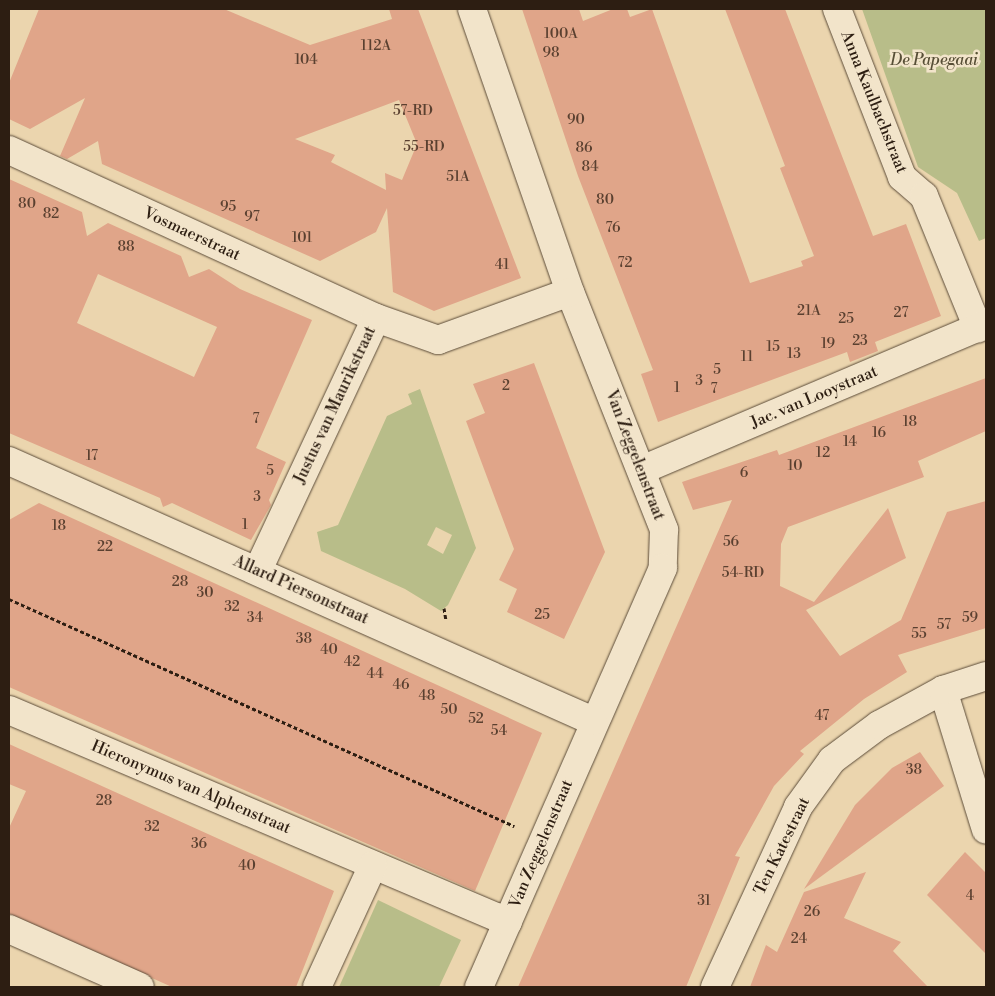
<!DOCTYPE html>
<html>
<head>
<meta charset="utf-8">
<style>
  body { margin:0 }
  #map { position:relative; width:995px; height:996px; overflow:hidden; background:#ebd5ae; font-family:"Libre Bodoni",serif }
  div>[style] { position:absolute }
  .green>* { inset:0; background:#b8bd89 }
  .building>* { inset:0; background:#e0a589 }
  .path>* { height:3px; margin-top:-1.5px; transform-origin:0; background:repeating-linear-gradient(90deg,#2d1e12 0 4px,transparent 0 6.5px) }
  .roads { filter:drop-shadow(0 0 1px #5c4c39) drop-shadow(0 0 1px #5c4c39) }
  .street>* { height:28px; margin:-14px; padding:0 14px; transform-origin:14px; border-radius:14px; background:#f2e4ca }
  span { translate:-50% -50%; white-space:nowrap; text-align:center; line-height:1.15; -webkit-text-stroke:5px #f2e4ca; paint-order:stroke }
  .number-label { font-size:14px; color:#5a4030 }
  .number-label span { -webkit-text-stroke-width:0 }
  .park-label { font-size:16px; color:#574e36; font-style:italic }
  .street-label { font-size:16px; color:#2d1e12 }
  .frame { position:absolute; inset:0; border:10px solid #2d1e12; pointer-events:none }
</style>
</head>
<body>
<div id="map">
  <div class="green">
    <div style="clip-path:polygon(862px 9px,986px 9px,986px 238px,979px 241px,957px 193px,918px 167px)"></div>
    <div style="clip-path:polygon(evenodd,420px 389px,476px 548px,448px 605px,441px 611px,405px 589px,321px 551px,317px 532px,338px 525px,387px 416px,412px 404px,408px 394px,420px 389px,436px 527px,452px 535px,443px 554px,427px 545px,436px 527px)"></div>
    <div style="clip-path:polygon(378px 900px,461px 940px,439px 987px,339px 987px)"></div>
  </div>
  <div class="building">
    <div style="clip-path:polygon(evenodd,39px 9px,224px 9px,310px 45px,392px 19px,389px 9px,418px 9px,521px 278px,434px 311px,393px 292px,387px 208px,376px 232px,320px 261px,102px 164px,98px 141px,67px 159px,60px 156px,85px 98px,30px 129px,9px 119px,9px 83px,39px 9px,399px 100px,417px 144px,402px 180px,385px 173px,386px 190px,331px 162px,335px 155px,295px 139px,399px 100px)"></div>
    <div style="clip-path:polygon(522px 9px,579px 9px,583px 21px,613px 9px,627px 9px,630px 17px,652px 9px,750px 283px,803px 266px,801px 261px,814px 256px,780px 168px,785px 166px,725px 9px,785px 9px,873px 236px,906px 224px,941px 316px,875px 342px,878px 351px,850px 362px,847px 352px,658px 422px,641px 374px,653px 370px,578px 176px)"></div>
    <div style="clip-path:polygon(evenodd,9px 179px,82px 212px,87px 236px,108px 223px,181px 256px,189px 277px,209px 269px,240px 289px,312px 320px,256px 448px,286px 462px,269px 500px,271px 505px,251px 540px,172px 503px,163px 507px,160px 498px,9px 433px,9px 179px,98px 274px,217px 327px,194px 377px,77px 323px,98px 274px)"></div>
    <div style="clip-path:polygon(534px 363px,605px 552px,564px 639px,507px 612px,517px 589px,499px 580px,514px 549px,466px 421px,485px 413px,473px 384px)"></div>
    <div style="clip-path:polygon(986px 378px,986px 431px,918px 461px,924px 477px,788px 527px,781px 544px,780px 586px,814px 602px,888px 508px,906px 558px,806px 610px,840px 656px,901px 620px,947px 512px,986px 501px,986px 628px,898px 655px,907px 672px,864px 699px,800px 751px,804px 754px,774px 786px,735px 856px,740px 857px,686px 987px,518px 987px,732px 500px,693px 510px,682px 482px,777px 450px,779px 455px)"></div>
    <div style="clip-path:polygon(39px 503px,542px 733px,475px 891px,9px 687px,9px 520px)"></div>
    <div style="clip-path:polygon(9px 744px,334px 891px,296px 987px,172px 987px,9px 914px,9px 828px,26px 791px,9px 784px)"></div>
    <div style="clip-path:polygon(920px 752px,944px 786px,804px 889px,855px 805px,892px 768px)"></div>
    <div style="clip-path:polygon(965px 852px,986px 873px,986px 954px,927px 895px)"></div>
    <div style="clip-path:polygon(866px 872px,844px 918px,901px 942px,893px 951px,928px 987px,750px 987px,766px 945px,777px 952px,804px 892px)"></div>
  </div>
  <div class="path">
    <div style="left:9px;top:599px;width:554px;rotate:24.2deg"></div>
    <div style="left:444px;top:608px;width:12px;rotate:81deg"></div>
  </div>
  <div class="roads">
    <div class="street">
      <div style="left:472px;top:9px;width:299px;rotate:70.9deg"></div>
      <div style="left:570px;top:292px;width:256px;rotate:68.4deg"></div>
      <div style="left:664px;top:530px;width:38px;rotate:92deg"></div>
      <div style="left:663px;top:568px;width:458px;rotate:113.7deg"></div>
      <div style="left:837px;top:9px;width:180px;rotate:68.8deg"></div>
      <div style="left:902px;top:177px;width:29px;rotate:41deg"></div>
      <div style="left:924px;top:196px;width:143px;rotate:67.8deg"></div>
      <div style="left:9px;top:150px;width:404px;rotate:24.6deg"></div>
      <div style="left:9px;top:461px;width:639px;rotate:24deg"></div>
      <div style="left:642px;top:470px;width:374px;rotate:-23deg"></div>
      <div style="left:258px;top:570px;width:278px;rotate:-64.9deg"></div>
      <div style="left:376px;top:318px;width:66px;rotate:19.5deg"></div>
      <div style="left:438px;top:340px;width:140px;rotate:-20deg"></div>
      <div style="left:943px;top:690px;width:146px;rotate:72.9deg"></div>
      <div style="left:9px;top:710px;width:542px;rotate:23.02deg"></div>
      <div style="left:9px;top:929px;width:143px;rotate:23.9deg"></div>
      <div style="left:317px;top:987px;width:134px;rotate:-65.3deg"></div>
      <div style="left:715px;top:987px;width:198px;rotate:-65.2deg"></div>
      <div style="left:798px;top:807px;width:58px;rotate:-54.1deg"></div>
      <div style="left:832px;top:760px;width:59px;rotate:-36.7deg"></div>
      <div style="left:879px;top:725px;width:73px;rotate:-28.7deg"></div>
      <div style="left:943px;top:690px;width:45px;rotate:-18deg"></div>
    </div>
  </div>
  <div class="number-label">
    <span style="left:561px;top:34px">100A</span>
    <span style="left:376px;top:46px">112A</span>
    <span style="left:551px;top:53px">98</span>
    <span style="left:306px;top:60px">104</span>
    <span style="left:413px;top:111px">57-RD</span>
    <span style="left:576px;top:120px">90</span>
    <span style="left:424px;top:147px">55-RD</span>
    <span style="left:584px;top:148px">86</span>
    <span style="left:590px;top:167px">84</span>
    <span style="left:458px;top:177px">51A</span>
    <span style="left:605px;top:200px">80</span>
    <span style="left:27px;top:204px">80</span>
    <span style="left:228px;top:207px">95</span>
    <span style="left:51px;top:214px">82</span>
    <span style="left:252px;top:217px">97</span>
    <span style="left:613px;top:228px">76</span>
    <span style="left:302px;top:238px">101</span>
    <span style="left:126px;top:247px">88</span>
    <span style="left:625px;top:263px">72</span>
    <span style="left:502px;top:265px">41</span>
    <span style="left:809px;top:311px">21A</span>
    <span style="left:901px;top:313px">27</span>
    <span style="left:846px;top:319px">25</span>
    <span style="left:860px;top:341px">23</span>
    <span style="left:828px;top:344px">19</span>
    <span style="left:773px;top:347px">15</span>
    <span style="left:794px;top:354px">13</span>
    <span style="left:747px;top:357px">11</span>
    <span style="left:717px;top:370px">5</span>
    <span style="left:699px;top:381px">3</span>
    <span style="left:506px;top:386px">2</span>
    <span style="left:677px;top:388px">1</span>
    <span style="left:714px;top:389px">7</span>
    <span style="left:256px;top:419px">7</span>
    <span style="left:910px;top:422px">18</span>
    <span style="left:879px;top:433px">16</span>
    <span style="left:850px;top:442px">14</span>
    <span style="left:823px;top:453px">12</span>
    <span style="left:92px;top:456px">17</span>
    <span style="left:795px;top:466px">10</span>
    <span style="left:270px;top:471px">5</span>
    <span style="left:744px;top:473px">6</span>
    <span style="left:257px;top:497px">3</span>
    <span style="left:245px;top:525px">1</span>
    <span style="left:59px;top:526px">18</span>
    <span style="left:731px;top:542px">56</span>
    <span style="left:105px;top:547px">22</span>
    <span style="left:743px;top:573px">54-RD</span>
    <span style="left:180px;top:582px">28</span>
    <span style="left:205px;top:593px">30</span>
    <span style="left:232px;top:607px">32</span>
    <span style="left:542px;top:615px">25</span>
    <span style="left:255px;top:618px">34</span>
    <span style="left:970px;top:618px">59</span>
    <span style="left:944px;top:625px">57</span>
    <span style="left:919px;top:634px">55</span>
    <span style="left:304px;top:639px">38</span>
    <span style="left:329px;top:650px">40</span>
    <span style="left:352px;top:662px">42</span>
    <span style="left:375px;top:674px">44</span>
    <span style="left:401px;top:685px">46</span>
    <span style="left:427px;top:696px">48</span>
    <span style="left:449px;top:710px">50</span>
    <span style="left:822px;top:716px">47</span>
    <span style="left:476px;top:719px">52</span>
    <span style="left:499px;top:731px">54</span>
    <span style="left:914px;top:770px">38</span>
    <span style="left:104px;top:801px">28</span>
    <span style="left:152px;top:827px">32</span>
    <span style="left:199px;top:844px">36</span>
    <span style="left:247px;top:866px">40</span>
    <span style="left:970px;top:896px">4</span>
    <span style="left:704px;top:901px">31</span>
    <span style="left:812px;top:912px">26</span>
    <span style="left:799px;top:939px">24</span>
  </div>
  <div class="park-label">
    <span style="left:934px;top:60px">De Papegaai</span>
  </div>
  <div class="street-label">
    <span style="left:874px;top:102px;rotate:68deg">Anna Kaulbachstraat</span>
    <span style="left:192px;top:234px;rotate:25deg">Vosmaerstraat</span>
    <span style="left:814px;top:397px;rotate:-23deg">Jac. van Looystraat</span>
    <span style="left:335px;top:405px;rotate:-65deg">Justus van Maurikstraat</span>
    <span style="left:635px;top:455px;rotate:69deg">Van Zeggelenstraat</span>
    <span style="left:301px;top:590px;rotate:24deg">Allard Piersonstraat</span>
    <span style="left:191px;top:787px;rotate:23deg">Hieronymus van Alphenstraat</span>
    <span style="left:541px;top:844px;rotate:-67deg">Van Zeggelenstraat</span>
    <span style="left:782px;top:846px;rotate:-64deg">Ten Katestraat</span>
  </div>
  <div class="frame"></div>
</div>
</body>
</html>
